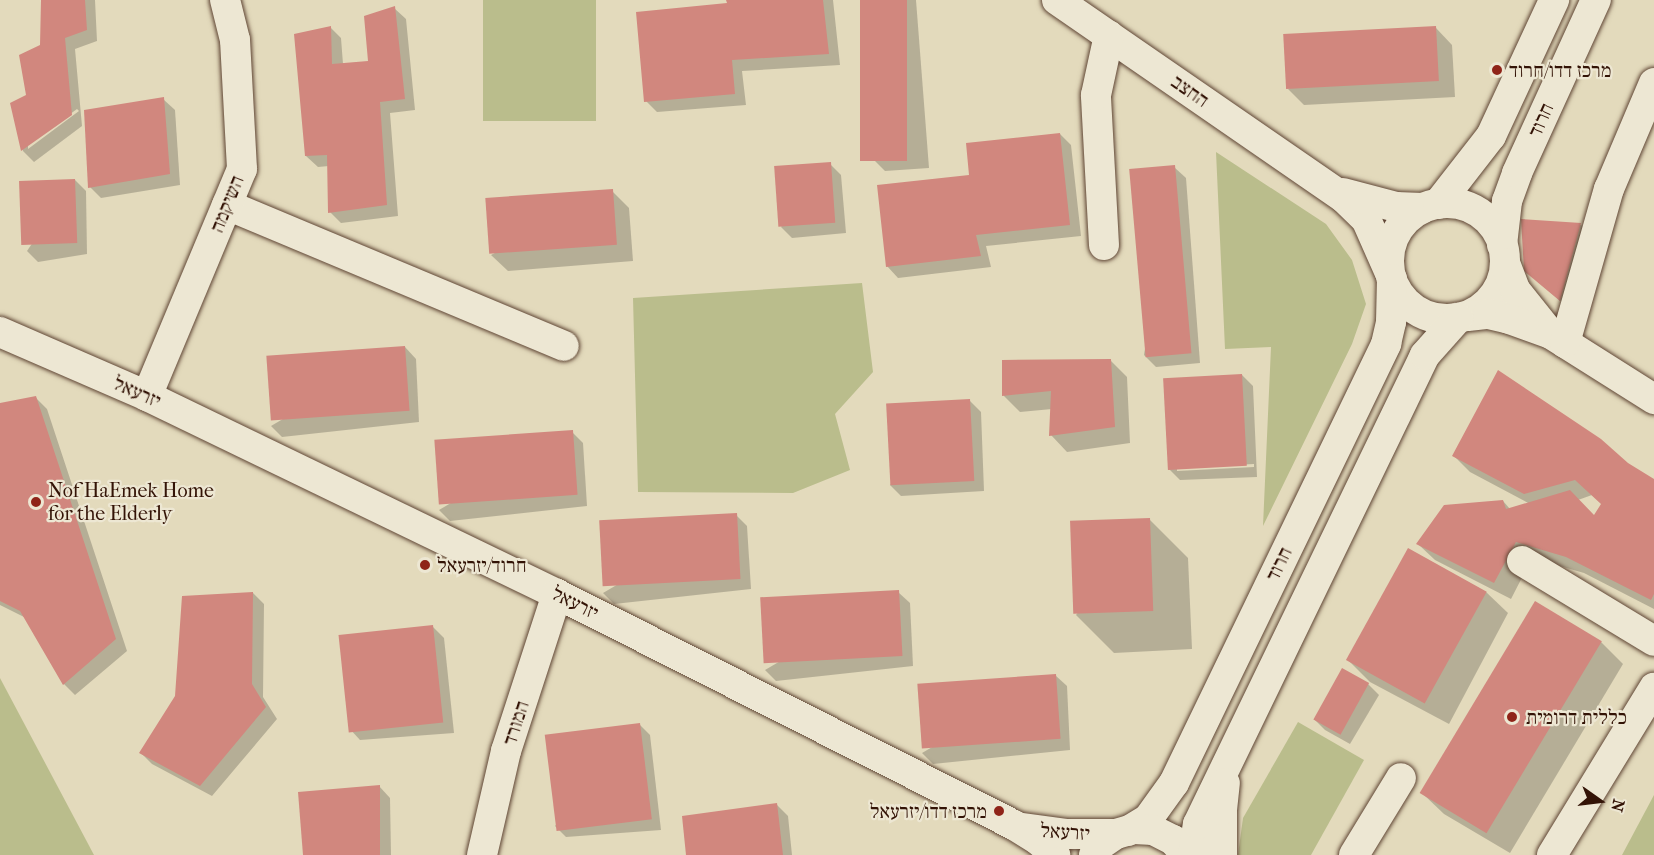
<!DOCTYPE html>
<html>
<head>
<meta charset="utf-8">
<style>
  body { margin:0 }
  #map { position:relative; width:1654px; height:855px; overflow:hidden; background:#e3dabc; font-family:"IM FELL French Canon","Frank Ruhl Libre",serif }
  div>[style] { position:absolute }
  .green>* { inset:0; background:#babd8c; transform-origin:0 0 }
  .shadow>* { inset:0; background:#0003 }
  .building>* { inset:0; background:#d1877e; transform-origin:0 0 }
  .roads { filter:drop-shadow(0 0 2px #5f4534) drop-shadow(0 0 2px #5f4534) }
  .minor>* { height:30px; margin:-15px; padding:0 15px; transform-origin:15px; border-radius:15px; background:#ede7d3 }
  .minor>.ring { margin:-15px; padding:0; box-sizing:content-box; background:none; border:30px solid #ede7d3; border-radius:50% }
  .dots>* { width:16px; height:16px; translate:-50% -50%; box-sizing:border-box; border:3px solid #ede7d3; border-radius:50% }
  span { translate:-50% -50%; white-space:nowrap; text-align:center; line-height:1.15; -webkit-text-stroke:4.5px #ede7d3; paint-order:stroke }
  .poi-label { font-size:20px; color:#331306 }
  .left { translate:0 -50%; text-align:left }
  .right { translate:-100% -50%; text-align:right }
  .street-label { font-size:20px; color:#331306 }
  .north { position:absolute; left:1570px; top:771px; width:60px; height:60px; -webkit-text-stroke:4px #ede7d3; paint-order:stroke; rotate:104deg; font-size:16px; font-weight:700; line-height:24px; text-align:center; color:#331306 }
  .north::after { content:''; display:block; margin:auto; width:21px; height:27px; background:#331306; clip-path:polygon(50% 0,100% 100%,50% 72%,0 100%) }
</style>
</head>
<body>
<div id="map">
  <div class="green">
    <div style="left:483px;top:0;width:113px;height:121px"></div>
    <div style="clip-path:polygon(1216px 152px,1326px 224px,1352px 260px,1366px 304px,1352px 344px,1263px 526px,1271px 347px,1225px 349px)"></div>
    <div style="clip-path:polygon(862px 283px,873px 372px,835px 414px,850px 470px,793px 493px,638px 492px,633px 298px)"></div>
    <div style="clip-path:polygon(0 678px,94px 855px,0 855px)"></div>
    <div style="clip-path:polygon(1298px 722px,1364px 760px,1311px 855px,1238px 855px,1243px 818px)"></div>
    <div style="clip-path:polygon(1654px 795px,1654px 855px,1622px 855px)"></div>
  </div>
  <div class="shadow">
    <div style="clip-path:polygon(evenodd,43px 0,95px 0,97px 41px,75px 49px,82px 126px,34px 162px,23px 151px,12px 104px,27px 96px,42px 46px,43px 0,77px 109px,79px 111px,28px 149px,28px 145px,77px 109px)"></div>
    <div style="clip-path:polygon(728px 0,833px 0,840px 65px,742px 71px,746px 105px,657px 112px,646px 101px,728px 5px)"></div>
    <div style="clip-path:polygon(862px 0,916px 0,929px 168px,885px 171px,874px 160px)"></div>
    <div style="clip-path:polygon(394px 8px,406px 19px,415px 110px,390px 113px,398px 216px,341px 223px,330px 212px,329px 166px,318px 167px,306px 156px,330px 27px,341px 38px,343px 64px,370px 63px)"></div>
    <div style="clip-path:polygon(1436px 28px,1452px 45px,1455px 97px,1304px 105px,1288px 89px)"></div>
    <div style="clip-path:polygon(163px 99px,175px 110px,180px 185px,101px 198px,90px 187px)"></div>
    <div style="clip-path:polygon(1060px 134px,1071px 145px,1081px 236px,986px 246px,991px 267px,898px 278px,887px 266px,971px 176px)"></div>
    <div style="clip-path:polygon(830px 164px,841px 175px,846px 233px,792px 238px,781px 227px)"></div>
    <div style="clip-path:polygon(1174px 167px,1186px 178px,1200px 363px,1156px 367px,1144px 355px)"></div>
    <div style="clip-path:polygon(75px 180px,86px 191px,87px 254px,38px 262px,27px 251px)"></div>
    <div style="clip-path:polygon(612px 191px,629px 208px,633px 261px,508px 271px,491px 255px)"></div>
    <div style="clip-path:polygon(1522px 221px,1581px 225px,1592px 236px,1571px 310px,1538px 282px)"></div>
    <div style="clip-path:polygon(405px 347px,416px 359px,419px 422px,282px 437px,271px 426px)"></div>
    <div style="clip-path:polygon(1110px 360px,1127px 377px,1130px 443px,1067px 452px,1051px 435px,1052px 409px,1020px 412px,1004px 396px,1004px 361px)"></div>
    <div style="clip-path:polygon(evenodd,1242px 375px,1253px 386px,1257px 477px,1180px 480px,1169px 469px,1242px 375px,1254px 464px,1254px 467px,1177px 471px,1177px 468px,1254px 464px)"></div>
    <div style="clip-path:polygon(36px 398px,47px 409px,127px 651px,75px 695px,64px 684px,26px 618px,0 605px,0 404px)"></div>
    <div style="clip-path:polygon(970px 401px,981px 412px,984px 491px,901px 496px,890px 485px)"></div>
    <div style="clip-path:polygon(572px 432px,583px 443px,587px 506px,450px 521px,439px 510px)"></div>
    <div style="clip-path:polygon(evenodd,1454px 456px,1654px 480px,1654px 609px,1584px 573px,1532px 558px,1511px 599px,1435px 560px,1418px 544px,1503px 501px,1510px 509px,1530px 504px,1470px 472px,1454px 456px,1592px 495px,1602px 504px,1594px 517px,1578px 500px,1592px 495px)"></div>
    <div style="clip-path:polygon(736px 515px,747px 526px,751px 589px,614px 604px,603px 593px)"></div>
    <div style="clip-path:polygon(1150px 520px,1188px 558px,1192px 649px,1114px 653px,1076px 615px)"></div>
    <div style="clip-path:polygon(1408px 550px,1486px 592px,1508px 613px,1449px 724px,1370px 682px,1349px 661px)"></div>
    <div style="clip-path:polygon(898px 592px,910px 603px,913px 666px,776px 681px,765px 670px)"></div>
    <div style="clip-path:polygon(253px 593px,264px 604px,263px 697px,277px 719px,212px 796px,152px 764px,141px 753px)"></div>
    <div style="clip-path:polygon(1536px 603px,1601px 642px,1623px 664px,1510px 853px,1444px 814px,1422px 793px)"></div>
    <div style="clip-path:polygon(433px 627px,444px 638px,454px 733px,360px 740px,349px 728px)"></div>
    <div style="clip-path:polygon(1055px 675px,1067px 686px,1070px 750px,933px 764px,922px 753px)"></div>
    <div style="clip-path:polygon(1368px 684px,1379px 695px,1350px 744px,1325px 730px,1314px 719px)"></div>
    <div style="clip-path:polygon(639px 724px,650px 735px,661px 830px,566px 837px,555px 826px)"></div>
    <div style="clip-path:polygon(379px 786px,390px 798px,391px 855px,304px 855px)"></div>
    <div style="clip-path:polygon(777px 805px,788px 816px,792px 855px,687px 855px)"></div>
  </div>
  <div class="building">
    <div style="clip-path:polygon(41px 0,85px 0,87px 30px,65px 38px,72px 115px,21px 151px,10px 103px,26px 95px,19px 55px,40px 45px)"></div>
    <div style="clip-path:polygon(726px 0,823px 0,829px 54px,732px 60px,735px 94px,644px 102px,636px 12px,727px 3px)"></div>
    <div style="left:860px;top:0;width:47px;height:161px"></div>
    <div style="clip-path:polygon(395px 6px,405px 99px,380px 102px,387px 205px,328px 213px,327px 155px,305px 156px,294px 34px,331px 26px,332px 64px,368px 61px,364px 16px)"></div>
    <div style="left:1436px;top:26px;width:55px;height:153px;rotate:87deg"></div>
    <div style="clip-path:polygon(164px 97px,170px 174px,88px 188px,84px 110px)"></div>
    <div style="clip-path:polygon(1060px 133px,1070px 225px,976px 235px,981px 256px,886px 267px,877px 185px,969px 175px,966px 143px)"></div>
    <div style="left:831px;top:162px;width:61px;height:57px;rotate:86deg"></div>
    <div style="left:1175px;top:165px;width:189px;height:46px;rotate:85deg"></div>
    <div style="left:75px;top:179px;width:64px;height:56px;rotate:88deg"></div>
    <div style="left:613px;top:189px;width:56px;height:128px;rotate:86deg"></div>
    <div style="clip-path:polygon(1521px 219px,1581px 223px,1560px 301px,1524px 271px)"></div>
    <div style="left:405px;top:346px;width:65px;height:139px;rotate:86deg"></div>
    <div style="clip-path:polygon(1111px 359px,1115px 427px,1049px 436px,1051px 391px,1002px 396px,1002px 360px)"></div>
    <div style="clip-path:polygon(1498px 370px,1601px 439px,1628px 463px,1654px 479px,1654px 594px,1651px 600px,1566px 557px,1516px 542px,1494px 583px,1416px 544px,1444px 505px,1503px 500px,1506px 509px,1570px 490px,1594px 515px,1601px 504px,1575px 480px,1524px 494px,1452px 456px)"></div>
    <div style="left:1242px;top:374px;width:92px;height:79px;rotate:87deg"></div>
    <div style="clip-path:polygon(36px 396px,116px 639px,63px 685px,20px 611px,0 601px,0 403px)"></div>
    <div style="left:970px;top:399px;width:82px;height:84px;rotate:87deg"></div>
    <div style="left:573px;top:430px;width:65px;height:139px;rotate:86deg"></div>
    <div style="left:737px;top:513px;width:66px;height:138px;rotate:87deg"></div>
    <div style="left:1150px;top:518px;width:93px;height:80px;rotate:88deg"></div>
    <div style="left:1408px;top:548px;width:90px;height:128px;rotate:29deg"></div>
    <div style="left:899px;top:590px;width:66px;height:139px;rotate:87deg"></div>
    <div style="clip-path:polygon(253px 592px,252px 684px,266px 707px,200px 786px,139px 753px,175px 696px,182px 596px)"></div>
    <div style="left:1535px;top:601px;width:78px;height:224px;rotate:31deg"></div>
    <div style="left:433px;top:625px;width:98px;height:95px;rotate:84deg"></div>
    <div style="left:1342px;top:668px;width:31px;height:59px;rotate:29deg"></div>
    <div style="left:1056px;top:674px;width:65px;height:139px;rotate:86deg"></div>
    <div style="left:640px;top:723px;width:97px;height:96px;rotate:83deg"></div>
    <div style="clip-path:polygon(380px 785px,380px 855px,303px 855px,298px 792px)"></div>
    <div style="clip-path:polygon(777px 803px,783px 855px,686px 855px,682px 816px)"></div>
  </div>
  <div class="roads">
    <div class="minor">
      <div style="left:1057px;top:0;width:349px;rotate:34.6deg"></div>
      <div style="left:1344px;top:198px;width:30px;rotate:44deg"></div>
      <div style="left:1366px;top:219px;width:57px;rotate:66.1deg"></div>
      <div style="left:1343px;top:193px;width:55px;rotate:14.8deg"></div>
      <div style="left:1396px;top:207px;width:27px;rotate:2deg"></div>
      <div class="ring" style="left:1389px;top:203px;width:86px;height:86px"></div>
      <div style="left:1438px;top:204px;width:86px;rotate:-52.1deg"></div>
      <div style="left:1491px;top:136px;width:150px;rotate:-65.1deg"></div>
      <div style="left:227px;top:205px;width:365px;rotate:22.7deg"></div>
      <div style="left:1104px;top:245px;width:150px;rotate:-93.1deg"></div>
      <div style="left:1096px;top:95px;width:61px;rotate:-77.8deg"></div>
      <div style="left:1502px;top:245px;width:44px;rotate:-83.5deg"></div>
      <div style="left:1507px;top:201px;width:30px;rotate:-70deg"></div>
      <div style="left:1517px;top:173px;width:190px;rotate:-65.5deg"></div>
      <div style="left:1505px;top:263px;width:30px;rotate:69deg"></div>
      <div style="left:1516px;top:291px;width:53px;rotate:51.2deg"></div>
      <div style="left:1468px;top:316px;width:20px;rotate:-6deg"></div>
      <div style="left:1488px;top:314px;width:22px;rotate:13deg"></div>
      <div style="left:1509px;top:319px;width:45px;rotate:19.7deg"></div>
      <div style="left:1551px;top:334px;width:122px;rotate:32.3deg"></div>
      <div style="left:0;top:332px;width:160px;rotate:23.5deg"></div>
      <div style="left:147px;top:396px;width:455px;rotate:25.8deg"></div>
      <div style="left:557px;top:594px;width:512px;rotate:26.82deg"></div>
      <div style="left:1014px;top:825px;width:28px;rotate:32deg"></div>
      <div style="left:1038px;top:840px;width:23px;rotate:41deg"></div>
      <div style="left:1565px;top:343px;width:160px;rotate:-74.1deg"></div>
      <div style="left:1609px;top:189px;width:115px;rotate:-67deg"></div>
      <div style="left:147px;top:396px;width:246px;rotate:-67.3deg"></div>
      <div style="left:242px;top:169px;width:129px;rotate:-93.1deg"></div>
      <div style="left:235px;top:40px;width:41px;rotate:-104deg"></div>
      <div style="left:1522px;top:561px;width:154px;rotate:31.2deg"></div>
      <div style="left:1023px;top:828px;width:43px;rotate:7.9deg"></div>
      <div style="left:1066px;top:834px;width:50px"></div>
      <div style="left:1128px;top:831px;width:23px;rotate:-31deg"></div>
      <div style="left:1148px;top:819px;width:44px;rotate:-54.2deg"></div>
      <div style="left:1174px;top:783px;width:488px;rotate:-64.2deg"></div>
      <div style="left:1386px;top:344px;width:23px;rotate:-77deg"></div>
      <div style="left:1391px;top:322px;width:43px;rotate:-88.7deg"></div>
      <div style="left:482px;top:855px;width:107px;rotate:-77deg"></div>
      <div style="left:506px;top:751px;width:165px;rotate:-72deg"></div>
      <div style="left:1094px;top:855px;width:12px;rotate:-59deg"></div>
      <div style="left:1100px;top:845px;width:19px;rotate:-35deg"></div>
      <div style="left:1116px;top:834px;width:19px;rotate:-16deg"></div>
      <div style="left:1134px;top:829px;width:19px;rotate:3deg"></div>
      <div style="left:1153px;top:830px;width:22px;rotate:27deg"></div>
      <div style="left:1173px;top:840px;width:20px;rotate:49deg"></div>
      <div style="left:1193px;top:855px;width:31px;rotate:-81deg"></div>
      <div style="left:1198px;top:824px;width:521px;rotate:-64.17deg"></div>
      <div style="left:1425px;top:355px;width:50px;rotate:-48.3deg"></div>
      <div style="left:1222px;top:855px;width:45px;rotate:-90deg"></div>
      <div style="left:1222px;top:810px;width:27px;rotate:-84deg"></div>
      <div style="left:1354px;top:855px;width:90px;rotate:-58.6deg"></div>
      <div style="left:1552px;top:855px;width:196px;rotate:-58.6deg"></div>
    </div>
  </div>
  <div class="dots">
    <div style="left:1497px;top:70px;background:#8f2418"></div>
    <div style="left:36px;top:502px;background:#8f2418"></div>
    <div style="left:425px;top:565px;background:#8f2418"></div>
    <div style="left:1512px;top:717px;background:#8f2418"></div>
    <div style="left:999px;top:811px;background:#8f2418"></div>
  </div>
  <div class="poi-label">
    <span class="left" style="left:1509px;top:70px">מרכז דדו/חרוד</span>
    <span class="left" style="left:48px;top:502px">Nof HaEmek Home<br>for the Elderly</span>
    <span class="left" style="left:437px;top:565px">חרוד/יזרעאל</span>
    <span class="left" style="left:1526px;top:717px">כללית דרומית</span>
    <span class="right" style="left:987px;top:811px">מרכז דדו/יזרעאל</span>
  </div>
  <div class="street-label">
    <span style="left:1190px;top:91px;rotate:35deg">החצב</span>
    <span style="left:1541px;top:120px;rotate:-66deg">חרוד</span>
    <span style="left:227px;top:204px;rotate:-68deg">השיקמה</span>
    <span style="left:137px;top:392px;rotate:24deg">יזרעאל</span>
    <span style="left:1279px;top:564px;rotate:-64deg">חרוד</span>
    <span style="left:575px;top:603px;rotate:27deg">יזרעאל</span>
    <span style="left:516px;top:723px;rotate:-72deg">המורד</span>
    <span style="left:1065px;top:832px;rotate:4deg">יזרעאל</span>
  </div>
  <div class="north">N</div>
</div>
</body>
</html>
